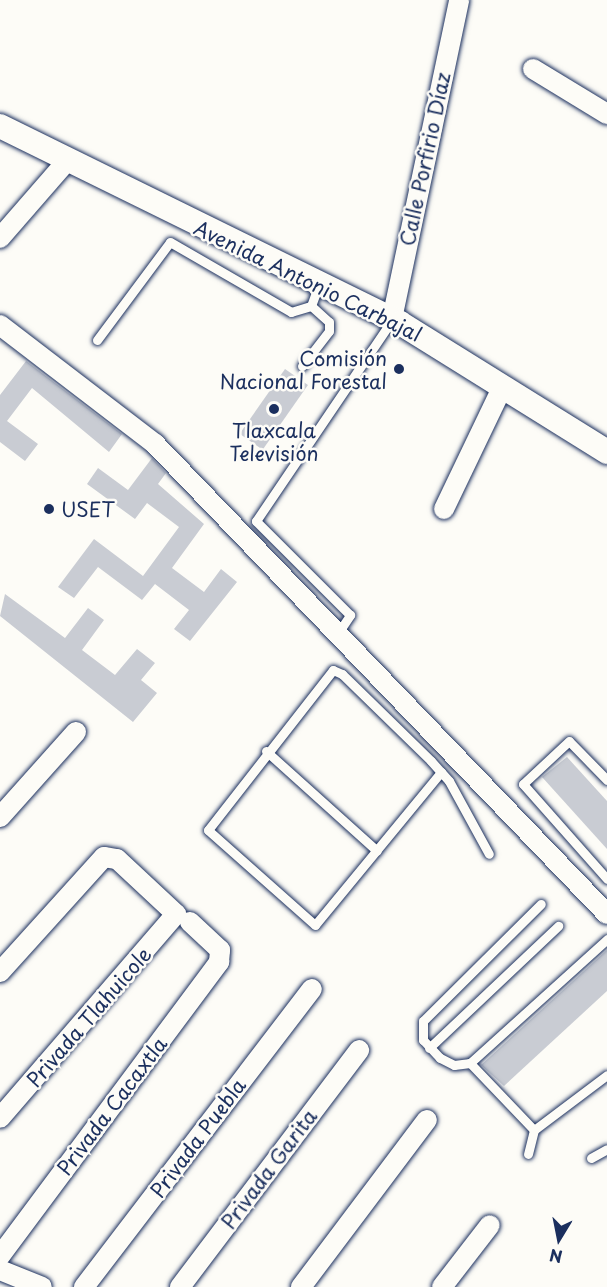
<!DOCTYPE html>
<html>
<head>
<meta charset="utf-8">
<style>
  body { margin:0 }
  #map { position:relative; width:607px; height:1287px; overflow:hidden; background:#fdfcf7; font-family:"Playpen Sans",sans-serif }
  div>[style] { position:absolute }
  .building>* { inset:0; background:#c9ccd3; transform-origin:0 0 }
  .roads { filter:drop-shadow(0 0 2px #1b2f5e) drop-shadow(0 0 2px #1b2f5e) }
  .service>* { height:9px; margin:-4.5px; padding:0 4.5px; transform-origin:4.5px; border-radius:4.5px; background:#fdfcf7 }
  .minor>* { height:20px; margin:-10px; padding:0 10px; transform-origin:10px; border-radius:10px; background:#fdfcf7 }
  .tertiary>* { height:24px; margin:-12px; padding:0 12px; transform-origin:12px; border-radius:12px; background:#fdfcf7 }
  .dots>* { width:16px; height:16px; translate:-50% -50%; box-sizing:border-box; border:3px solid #fdfcf7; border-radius:50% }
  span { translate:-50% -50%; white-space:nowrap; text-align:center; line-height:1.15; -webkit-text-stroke:5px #fdfcf7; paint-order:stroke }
  .street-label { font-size:20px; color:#1b2f5e }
  .poi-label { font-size:20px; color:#1b2f5e }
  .right { translate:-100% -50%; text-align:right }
  .left { translate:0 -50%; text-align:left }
  .north { position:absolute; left:529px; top:1209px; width:60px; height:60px; -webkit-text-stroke:4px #fdfcf7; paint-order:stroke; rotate:190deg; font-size:16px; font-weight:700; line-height:24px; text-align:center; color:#1b2f5e }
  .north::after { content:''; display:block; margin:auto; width:21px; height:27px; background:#1b2f5e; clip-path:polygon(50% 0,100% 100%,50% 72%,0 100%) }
</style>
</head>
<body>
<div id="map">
  <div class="building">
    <div style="clip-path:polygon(26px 361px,122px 434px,109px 452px,32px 388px,7px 421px,38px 444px,25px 461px,0 442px,0 395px)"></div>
    <div style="left:285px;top:369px;width:28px;height:79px;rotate:35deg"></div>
    <div style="clip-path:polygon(152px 458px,166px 473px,158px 484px,204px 524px,172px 568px,204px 592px,221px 569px,237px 582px,190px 641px,174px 629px,189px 610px,155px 584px,142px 600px,98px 567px,74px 598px,58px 587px,94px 539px,143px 576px,179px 527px,147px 503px,135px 519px,87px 484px,98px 468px,128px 490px)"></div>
    <div style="clip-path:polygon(5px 594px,65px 638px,88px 608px,104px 620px,82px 650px,115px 675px,137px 649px,155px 663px,141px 680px,157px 693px,133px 722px,0 616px)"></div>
    <div style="clip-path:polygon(567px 757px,607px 801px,607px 849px,542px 777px)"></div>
    <div style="clip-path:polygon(607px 950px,607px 991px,504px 1086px,481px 1065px)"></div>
  </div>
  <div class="roads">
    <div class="service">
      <div style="left:97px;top:340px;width:122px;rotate:-53.3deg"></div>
      <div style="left:170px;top:242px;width:140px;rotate:30deg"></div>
      <div style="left:291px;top:312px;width:21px;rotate:-17deg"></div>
      <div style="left:311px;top:306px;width:23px;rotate:-70deg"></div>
      <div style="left:302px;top:366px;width:44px;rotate:-52.4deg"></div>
      <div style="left:329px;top:331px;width:9px;rotate:-90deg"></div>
      <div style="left:329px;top:322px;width:24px;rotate:-138deg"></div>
      <div style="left:338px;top:633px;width:22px;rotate:-56deg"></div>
      <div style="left:350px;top:615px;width:133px;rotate:-135deg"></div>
      <div style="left:256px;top:521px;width:243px;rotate:-55.9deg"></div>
      <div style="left:266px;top:751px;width:149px;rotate:42deg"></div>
      <div style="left:441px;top:772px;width:198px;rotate:129.5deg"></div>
      <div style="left:315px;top:925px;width:143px;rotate:-138.4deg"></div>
      <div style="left:208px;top:830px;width:203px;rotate:-52deg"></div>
      <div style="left:333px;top:670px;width:10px;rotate:24deg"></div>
      <div style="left:342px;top:674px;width:124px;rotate:44.3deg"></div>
      <div style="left:431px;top:761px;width:15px;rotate:48deg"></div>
      <div style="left:441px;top:772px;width:12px;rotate:48deg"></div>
      <div style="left:449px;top:781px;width:83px;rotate:61.3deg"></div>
      <div style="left:607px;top:780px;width:54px;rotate:-134.3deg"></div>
      <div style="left:569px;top:741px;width:63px;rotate:136.9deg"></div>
      <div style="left:523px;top:784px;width:127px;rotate:48.5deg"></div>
      <div style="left:429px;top:1048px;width:178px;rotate:-43.4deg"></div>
      <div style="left:470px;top:1063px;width:16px;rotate:173deg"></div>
      <div style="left:454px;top:1065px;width:16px;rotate:-153deg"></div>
      <div style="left:440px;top:1058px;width:25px;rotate:-133deg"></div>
      <div style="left:423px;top:1040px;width:19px;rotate:-90deg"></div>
      <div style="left:423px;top:1021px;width:166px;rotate:-44.8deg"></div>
      <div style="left:534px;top:1130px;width:93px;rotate:-133.7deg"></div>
      <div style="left:470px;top:1063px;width:185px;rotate:-42.1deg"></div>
      <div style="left:528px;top:1154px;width:25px;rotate:-76deg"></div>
      <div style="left:534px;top:1130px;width:91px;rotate:-37deg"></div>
      <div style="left:591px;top:1158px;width:18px;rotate:-29deg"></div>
    </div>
    <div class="minor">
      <div style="left:533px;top:69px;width:87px;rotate:31.3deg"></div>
      <div style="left:0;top:238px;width:101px;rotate:-49deg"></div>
      <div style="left:392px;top:319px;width:326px;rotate:-78.1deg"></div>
      <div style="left:0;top:325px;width:195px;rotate:37.5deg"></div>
      <div style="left:155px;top:444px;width:652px;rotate:46.12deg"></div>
      <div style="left:444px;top:509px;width:136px;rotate:-64.4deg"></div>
      <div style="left:0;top:817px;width:114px;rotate:-48.2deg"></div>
      <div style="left:0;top:972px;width:155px;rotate:-47.9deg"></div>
      <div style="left:104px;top:857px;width:13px;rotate:9deg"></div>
      <div style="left:117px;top:859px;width:81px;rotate:43deg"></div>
      <div style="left:176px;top:914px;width:269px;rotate:130.8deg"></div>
      <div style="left:0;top:1256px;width:367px;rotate:-53.3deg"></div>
      <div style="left:219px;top:962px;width:12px;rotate:-85deg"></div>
      <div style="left:220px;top:950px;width:41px;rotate:-137deg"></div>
      <div style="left:0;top:1270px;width:45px;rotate:22deg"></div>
      <div style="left:84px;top:1287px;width:375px;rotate:-52.6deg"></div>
      <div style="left:180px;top:1287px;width:297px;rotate:-52.9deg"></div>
      <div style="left:301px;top:1287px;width:209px;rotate:-53deg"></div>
      <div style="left:442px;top:1287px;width:78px;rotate:-52.3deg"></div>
    </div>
    <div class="tertiary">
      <div style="left:0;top:126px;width:446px;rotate:26.2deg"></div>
      <div style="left:400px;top:323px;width:244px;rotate:31.9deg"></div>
    </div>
  </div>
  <div class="dots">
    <div style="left:399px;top:369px;background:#1b2f5e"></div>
    <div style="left:274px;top:409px;background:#1b2f5e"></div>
    <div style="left:49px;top:509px;background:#1b2f5e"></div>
  </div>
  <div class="street-label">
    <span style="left:425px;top:159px;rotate:-78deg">Calle Porfirio Díaz</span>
    <span style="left:308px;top:281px;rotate:26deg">Avenida Antonio Carbajal</span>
    <span style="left:89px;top:1017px;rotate:-49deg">Privada Tlahuicole</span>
    <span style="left:112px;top:1106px;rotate:-53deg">Privada Cacaxtla</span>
    <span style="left:198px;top:1138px;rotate:-53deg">Privada Puebla</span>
    <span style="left:269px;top:1169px;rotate:-53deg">Privada Garita</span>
  </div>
  <div class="poi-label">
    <span class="right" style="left:387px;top:370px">Comisión<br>Nacional Forestal</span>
    <span style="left:274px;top:442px">Tlaxcala<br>Televisión</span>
    <span class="left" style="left:61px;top:509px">USET</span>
  </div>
  <div class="north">N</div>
</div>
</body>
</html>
